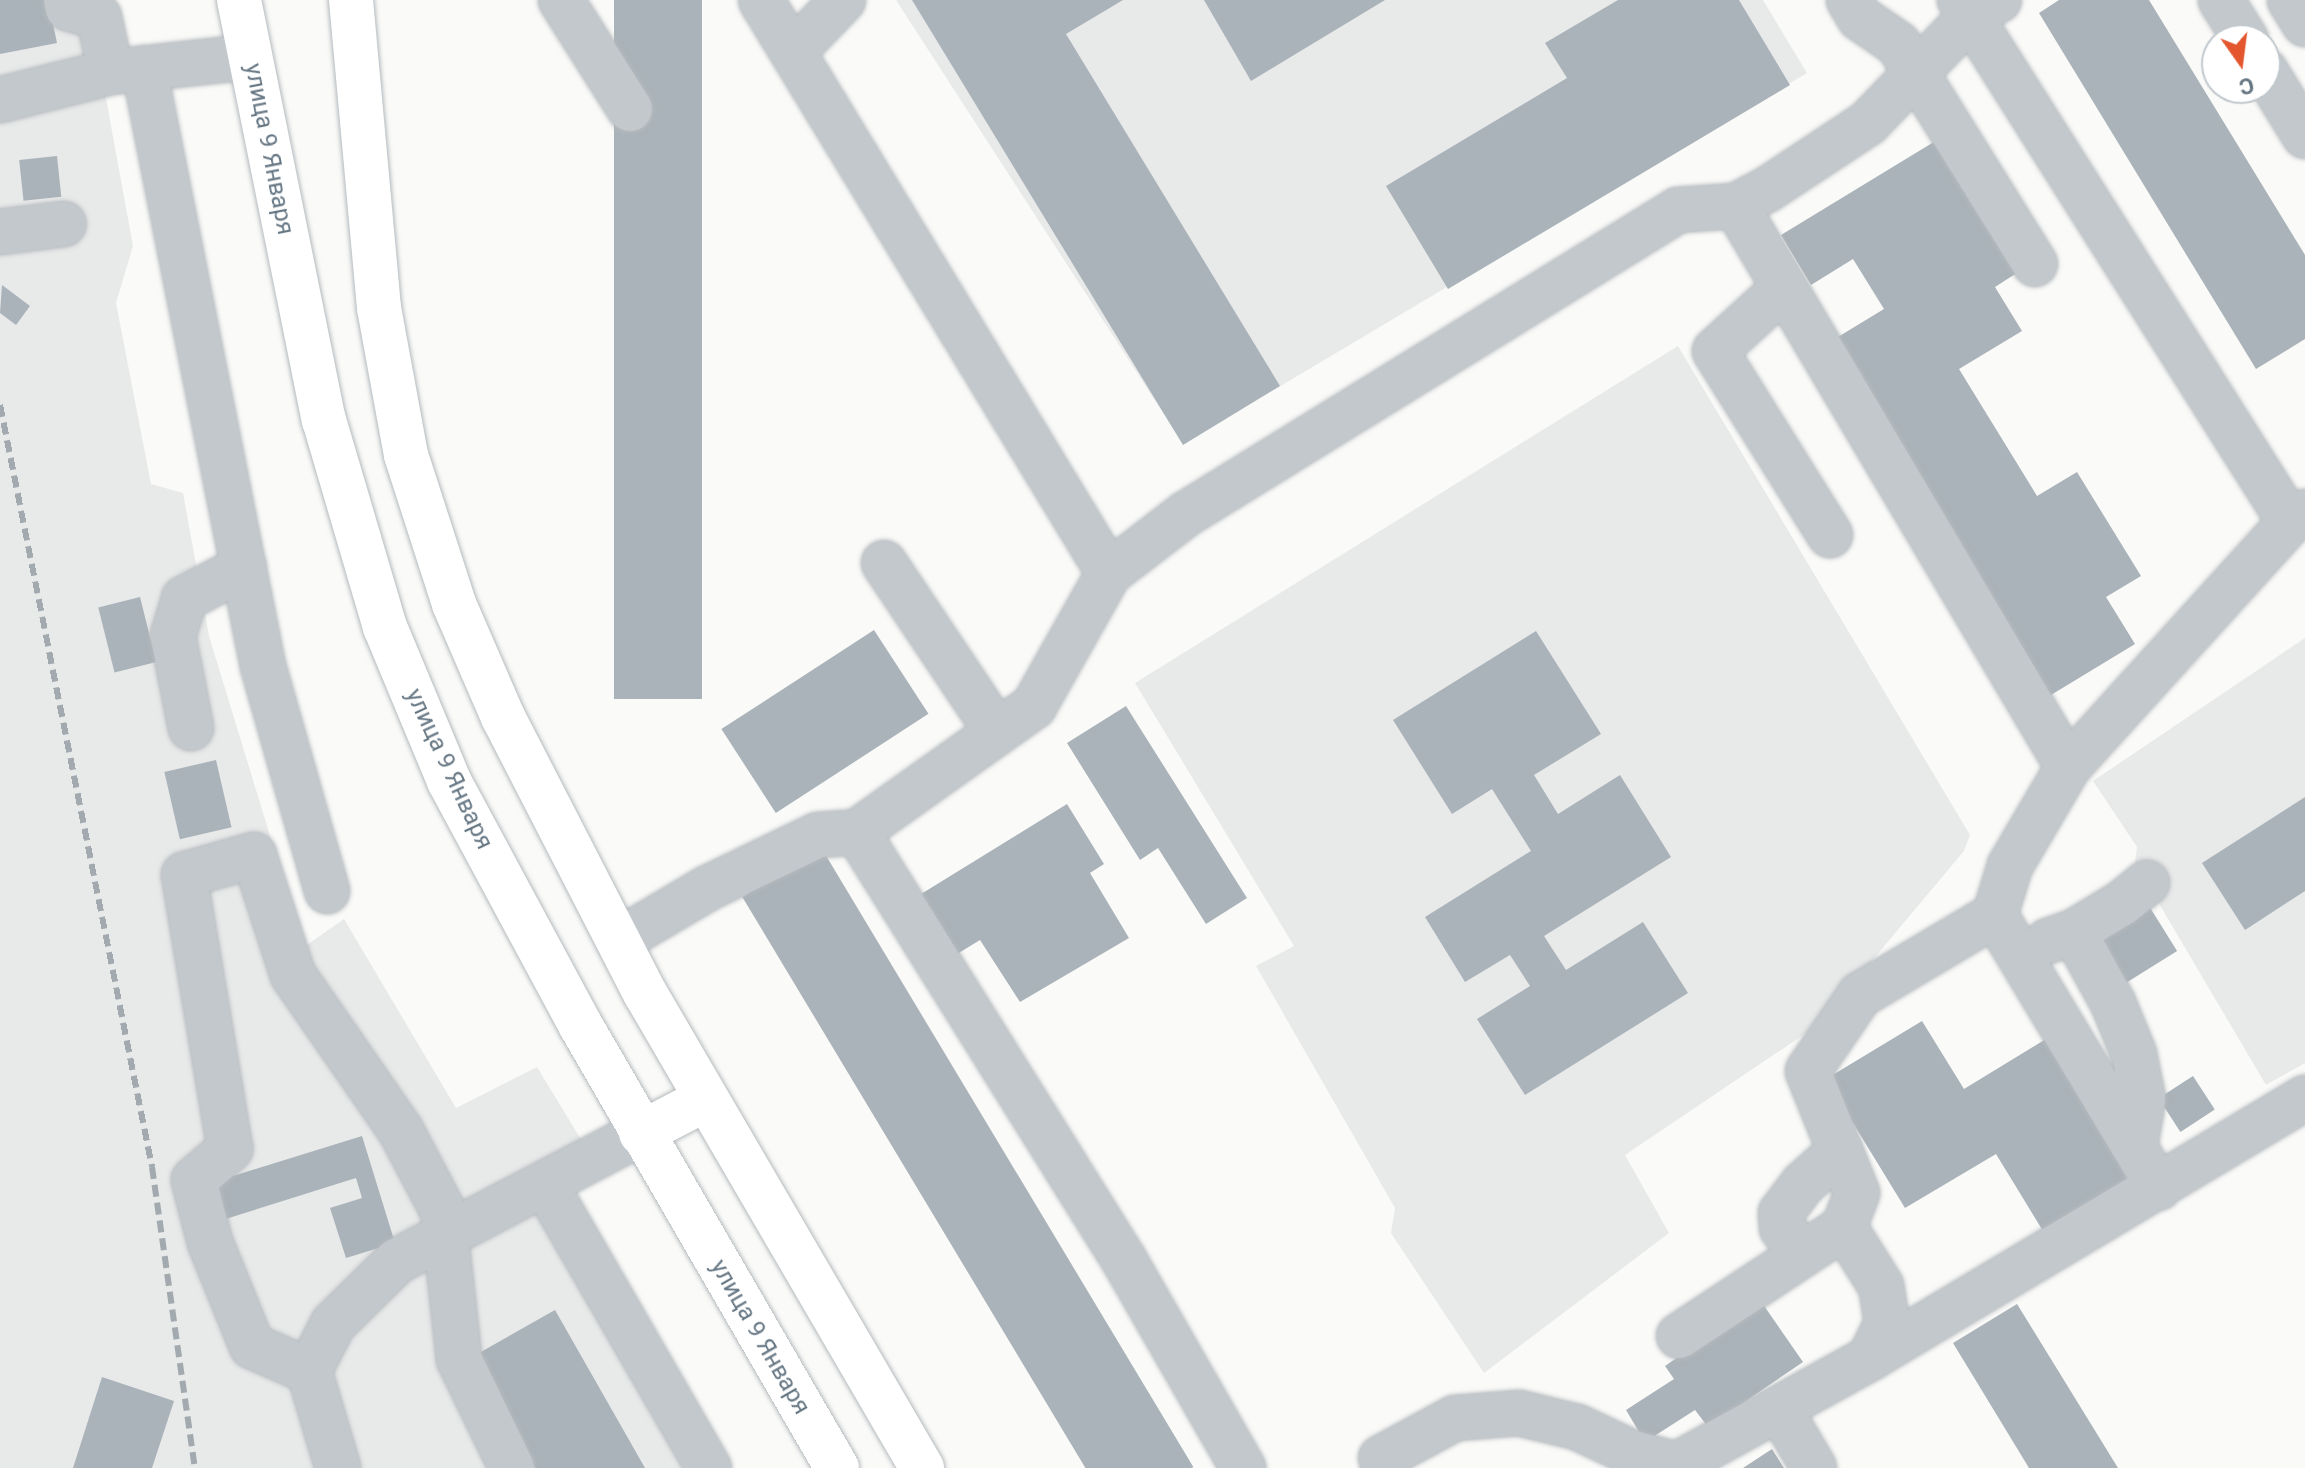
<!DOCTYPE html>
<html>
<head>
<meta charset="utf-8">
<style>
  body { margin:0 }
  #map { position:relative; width:2305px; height:1468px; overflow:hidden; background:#fafaf8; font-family:Roboto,sans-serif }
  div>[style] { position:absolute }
  .built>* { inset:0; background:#e8e9e9 }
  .building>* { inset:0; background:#aab3b9; transform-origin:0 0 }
  .roads { filter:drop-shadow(0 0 2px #b5babe) drop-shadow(0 0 2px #b5babe) }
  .minor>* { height:44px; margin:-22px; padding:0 22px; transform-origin:22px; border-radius:22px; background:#c3c8cc }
  .major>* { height:44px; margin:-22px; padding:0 22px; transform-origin:22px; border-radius:22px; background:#fff }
  .rail>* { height:6px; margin-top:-3px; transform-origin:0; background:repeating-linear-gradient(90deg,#a2aab0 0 12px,transparent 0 18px) }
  span { translate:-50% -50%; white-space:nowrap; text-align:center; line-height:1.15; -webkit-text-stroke:8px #fff; paint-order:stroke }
  .street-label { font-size:24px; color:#657683 }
  .north { position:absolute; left:2201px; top:24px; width:80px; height:80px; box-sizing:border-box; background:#fff; border:2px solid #c1c8cd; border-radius:50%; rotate:166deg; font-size:22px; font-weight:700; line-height:32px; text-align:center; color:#657683 }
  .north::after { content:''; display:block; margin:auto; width:28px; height:36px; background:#e4572e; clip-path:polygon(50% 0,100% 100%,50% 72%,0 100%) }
</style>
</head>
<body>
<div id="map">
  <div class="built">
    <div style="clip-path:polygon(0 0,88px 0,133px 246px,116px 303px,151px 484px,183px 493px,209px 636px,304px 947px,344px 919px,456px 1108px,537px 1067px,582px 1141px,528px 1170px,695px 1468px,0 1468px)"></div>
    <div style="clip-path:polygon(896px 0,1763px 0,1807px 73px,1183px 444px)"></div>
    <div style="clip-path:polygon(1678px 346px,1970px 835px,1964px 851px,1818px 1025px,1625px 1155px,1669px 1233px,1484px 1373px,1391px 1233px,1395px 1208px,1256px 966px,1294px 946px,1135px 683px)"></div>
    <div style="clip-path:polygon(2305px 638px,2305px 1063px,2266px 1085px,2135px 863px,2137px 847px,2093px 781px)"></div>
  </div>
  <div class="building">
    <div style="clip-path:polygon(0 0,48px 0,57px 43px,0 54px)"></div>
    <div style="left:614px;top:0;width:88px;height:699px"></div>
    <div style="clip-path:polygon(912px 0,1123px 0,1066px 34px,1280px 386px,1183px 445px)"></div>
    <div style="clip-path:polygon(1204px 0,1385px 0,1251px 81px)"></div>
    <div style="clip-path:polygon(1618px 0,1739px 0,1790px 85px,1448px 289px,1386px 186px,1567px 78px,1545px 43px)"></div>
    <div style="clip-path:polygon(2059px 0,2149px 0,2305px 255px,2305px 339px,2256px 369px,2039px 13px)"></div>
    <div style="clip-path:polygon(1942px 137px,2023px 269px,1995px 287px,2022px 331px,1959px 369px,2037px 496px,2077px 472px,2141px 576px,2106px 597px,2135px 644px,2046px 698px,1828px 343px,1884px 309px,1853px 259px,1811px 285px,1781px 235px)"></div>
    <div style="left:57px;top:156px;width:41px;height:38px;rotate:84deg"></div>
    <div style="clip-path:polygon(2px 285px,30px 306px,16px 325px,0 313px)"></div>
    <div style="left:140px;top:597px;width:67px;height:43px;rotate:76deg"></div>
    <div style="left:874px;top:630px;width:100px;height:182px;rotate:57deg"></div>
    <div style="clip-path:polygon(1536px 631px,1601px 734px,1534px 775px,1558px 814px,1620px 775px,1671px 857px,1544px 936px,1566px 970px,1643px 922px,1688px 993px,1525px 1095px,1477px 1019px,1530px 986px,1510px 955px,1465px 982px,1425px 917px,1531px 851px,1492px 789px,1452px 814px,1393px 720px)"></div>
    <div style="clip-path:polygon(1126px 706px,1247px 898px,1206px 924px,1158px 848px,1140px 860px,1067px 743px)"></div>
    <div style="left:216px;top:760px;width:69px;height:53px;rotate:77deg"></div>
    <div style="clip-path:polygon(2305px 797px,2305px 891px,2245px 930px,2202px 863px)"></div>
    <div style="clip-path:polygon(1067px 804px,1104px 864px,1090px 873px,1129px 938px,1020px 1002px,980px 940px,949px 959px,913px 899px)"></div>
    <div style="left:822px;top:849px;width:721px;height:93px;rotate:59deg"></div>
    <div style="left:2149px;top:906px;width:53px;height:68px;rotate:58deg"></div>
    <div style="clip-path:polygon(1922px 1021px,1964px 1089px,2051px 1036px,2136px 1175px,2043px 1231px,1996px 1154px,1905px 1208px,1826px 1079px)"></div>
    <div style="left:2193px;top:1076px;width:40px;height:41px;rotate:57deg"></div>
    <div style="clip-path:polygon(362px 1136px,395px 1243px,346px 1258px,330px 1208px,362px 1198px,356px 1178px,216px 1222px,204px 1185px)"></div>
    <div style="clip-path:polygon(1760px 1300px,1803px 1362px,1708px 1427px,1695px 1410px,1645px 1442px,1626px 1410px,1674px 1379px,1665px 1366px)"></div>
    <div style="clip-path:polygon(2017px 1304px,2118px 1468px,2029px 1468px,1953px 1343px)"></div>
    <div style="clip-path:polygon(555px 1310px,645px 1468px,535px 1468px,472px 1357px)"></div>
    <div style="clip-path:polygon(102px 1377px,174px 1401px,152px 1468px,73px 1468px)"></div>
    <div style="clip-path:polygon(1772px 1449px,1784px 1468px,1743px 1468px)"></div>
  </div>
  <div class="roads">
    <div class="minor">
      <div style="left:66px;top:0;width:8px;rotate:76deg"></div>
      <div style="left:68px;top:8px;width:32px;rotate:16deg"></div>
      <div style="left:99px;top:17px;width:56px;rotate:77.7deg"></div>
      <div style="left:111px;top:72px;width:140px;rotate:-6.2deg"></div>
      <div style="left:561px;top:0;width:129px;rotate:57.7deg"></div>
      <div style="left:1849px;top:0;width:21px;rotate:59deg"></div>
      <div style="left:1860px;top:18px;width:46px;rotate:34.4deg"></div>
      <div style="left:1898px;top:44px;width:259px;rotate:58.1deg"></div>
      <div style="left:1960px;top:0;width:618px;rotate:57.7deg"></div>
      <div style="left:2290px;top:522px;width:18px;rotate:-34deg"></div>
      <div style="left:2221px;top:0;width:47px;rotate:58deg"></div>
      <div style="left:2290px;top:0;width:28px;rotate:58deg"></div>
      <div style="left:793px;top:52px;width:72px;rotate:-46.1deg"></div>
      <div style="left:144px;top:68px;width:610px;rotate:78.75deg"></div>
      <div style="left:263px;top:666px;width:234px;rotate:74.1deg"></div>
      <div style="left:2265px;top:71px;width:76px;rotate:58.4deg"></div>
      <div style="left:0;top:100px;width:114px;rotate:-14.2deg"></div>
      <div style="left:1736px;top:206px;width:652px;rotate:59.38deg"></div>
      <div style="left:0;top:232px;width:64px;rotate:-7.2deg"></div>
      <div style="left:1784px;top:288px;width:93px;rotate:137.6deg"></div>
      <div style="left:1715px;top:351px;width:217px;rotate:58deg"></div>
      <div style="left:884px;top:563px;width:203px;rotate:56.2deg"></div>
      <div style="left:1109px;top:573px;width:97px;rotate:-37.5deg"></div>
      <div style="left:1186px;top:514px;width:578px;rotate:-31.71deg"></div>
      <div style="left:1678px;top:210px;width:58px;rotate:-3.9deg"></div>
      <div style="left:1736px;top:206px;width:36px;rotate:-28deg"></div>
      <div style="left:1768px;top:189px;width:120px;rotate:-33.4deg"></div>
      <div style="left:1868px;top:123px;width:149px;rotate:-46.1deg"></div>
      <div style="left:1971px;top:16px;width:32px;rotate:-30deg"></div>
      <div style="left:191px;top:728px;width:94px;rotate:-101.1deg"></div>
      <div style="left:173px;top:636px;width:39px;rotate:-73deg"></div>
      <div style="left:184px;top:599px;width:68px;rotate:-28.1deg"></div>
      <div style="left:857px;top:832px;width:504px;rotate:58.04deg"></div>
      <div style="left:1124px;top:1260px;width:240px;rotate:60.2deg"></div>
      <div style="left:1995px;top:915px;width:318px;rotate:59deg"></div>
      <div style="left:2074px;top:932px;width:81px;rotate:61.2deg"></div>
      <div style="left:2113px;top:1003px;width:55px;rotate:67.6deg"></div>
      <div style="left:2134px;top:1054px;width:46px;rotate:78.7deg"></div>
      <div style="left:2143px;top:1099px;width:49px;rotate:99.5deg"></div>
      <div style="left:618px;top:941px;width:104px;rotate:-30.5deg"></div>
      <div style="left:708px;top:888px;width:122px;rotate:-25.7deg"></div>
      <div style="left:818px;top:835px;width:39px;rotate:-4deg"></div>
      <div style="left:857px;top:832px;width:217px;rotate:-35.4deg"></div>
      <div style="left:1034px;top:706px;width:153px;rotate:-60.6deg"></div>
      <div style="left:1109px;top:573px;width:670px;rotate:-121.27deg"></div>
      <div style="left:2048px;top:941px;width:28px;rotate:-19deg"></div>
      <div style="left:2074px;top:932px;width:56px;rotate:-31.1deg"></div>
      <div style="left:2122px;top:903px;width:32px;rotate:-39deg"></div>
      <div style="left:546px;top:1186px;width:326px;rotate:60deg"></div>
      <div style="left:1803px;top:1254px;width:33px;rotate:-129deg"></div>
      <div style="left:1782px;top:1228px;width:15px;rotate:-94deg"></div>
      <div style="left:1781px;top:1213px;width:36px;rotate:-53deg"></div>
      <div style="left:1803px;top:1184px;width:50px;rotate:-41.7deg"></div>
      <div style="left:1679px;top:1336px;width:198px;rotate:-33.4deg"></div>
      <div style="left:1870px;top:1358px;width:507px;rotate:-30.87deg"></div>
      <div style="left:309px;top:1371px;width:62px;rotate:-156.3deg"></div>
      <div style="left:252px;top:1346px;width:112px;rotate:-112deg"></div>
      <div style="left:210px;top:1242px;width:64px;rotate:-104.5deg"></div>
      <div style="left:194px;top:1180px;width:48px;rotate:-40.7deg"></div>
      <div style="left:230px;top:1149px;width:278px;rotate:-99.5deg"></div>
      <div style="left:184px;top:875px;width:73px;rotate:-15.9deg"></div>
      <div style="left:254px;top:855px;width:126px;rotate:72deg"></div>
      <div style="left:293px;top:975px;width:190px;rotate:55.3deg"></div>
      <div style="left:401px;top:1131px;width:90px;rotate:62.3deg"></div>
      <div style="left:443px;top:1211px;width:149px;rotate:83.8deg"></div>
      <div style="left:459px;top:1359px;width:121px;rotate:64.1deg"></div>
      <div style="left:1780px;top:1410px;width:67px;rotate:59.6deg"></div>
      <div style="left:1381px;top:1458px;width:84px;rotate:-28.4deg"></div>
      <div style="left:1455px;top:1418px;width:64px;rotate:-4.5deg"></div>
      <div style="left:1519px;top:1413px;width:60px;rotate:13.6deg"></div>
      <div style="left:1577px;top:1427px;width:59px;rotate:25.3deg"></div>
      <div style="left:1630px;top:1452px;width:49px;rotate:15.5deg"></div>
      <div style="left:338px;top:1468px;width:101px;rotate:-106.6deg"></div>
      <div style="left:309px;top:1371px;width:53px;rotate:-62.9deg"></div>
      <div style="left:333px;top:1324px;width:90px;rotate:-44.5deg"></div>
      <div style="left:397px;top:1261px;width:276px;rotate:-27.7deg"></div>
      <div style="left:1671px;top:1468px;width:227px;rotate:-28.9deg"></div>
      <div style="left:1870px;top:1358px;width:39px;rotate:-64deg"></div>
      <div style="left:1887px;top:1323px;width:37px;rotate:-99deg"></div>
      <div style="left:1881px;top:1286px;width:70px;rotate:-122.1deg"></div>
      <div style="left:1844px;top:1227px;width:36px;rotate:-69deg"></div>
      <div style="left:1857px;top:1193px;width:131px;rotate:-111.9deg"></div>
      <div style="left:1808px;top:1071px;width:92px;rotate:-55.6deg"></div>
      <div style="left:1860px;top:995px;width:157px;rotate:-30.7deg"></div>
      <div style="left:1995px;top:915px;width:51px;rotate:-73deg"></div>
      <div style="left:2010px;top:866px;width:115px;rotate:-59.6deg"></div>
      <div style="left:2068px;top:767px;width:331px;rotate:-47.8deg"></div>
    </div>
    <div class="major">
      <div style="left:239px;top:0;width:429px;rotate:78.6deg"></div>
      <div style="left:324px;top:420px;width:216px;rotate:73.6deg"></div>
      <div style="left:385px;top:627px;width:167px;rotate:67.4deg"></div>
      <div style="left:449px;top:781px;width:278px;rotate:61.7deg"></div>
      <div style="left:581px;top:1026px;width:511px;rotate:59.92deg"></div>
      <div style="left:351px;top:0;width:309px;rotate:84.8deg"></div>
      <div style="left:379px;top:308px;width:149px;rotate:79.6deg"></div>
      <div style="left:406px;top:455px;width:157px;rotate:72.1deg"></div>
      <div style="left:454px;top:604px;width:123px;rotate:66.6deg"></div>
      <div style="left:503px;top:717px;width:310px;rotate:62.8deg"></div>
      <div style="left:645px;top:993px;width:550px;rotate:59.75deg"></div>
      <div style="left:641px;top:1133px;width:73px;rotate:-27.6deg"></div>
    </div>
  </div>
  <div class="rail">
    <div style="left:0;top:405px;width:777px;rotate:78.72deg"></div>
    <div style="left:152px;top:1167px;width:304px;rotate:81.9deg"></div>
  </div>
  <div class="street-label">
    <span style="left:269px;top:149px;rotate:79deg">улица 9 Января</span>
    <span style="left:449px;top:769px;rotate:65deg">улица 9 Января</span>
    <span style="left:760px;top:1337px;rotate:60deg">улица 9 Января</span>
  </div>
  <div class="north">С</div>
</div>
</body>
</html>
